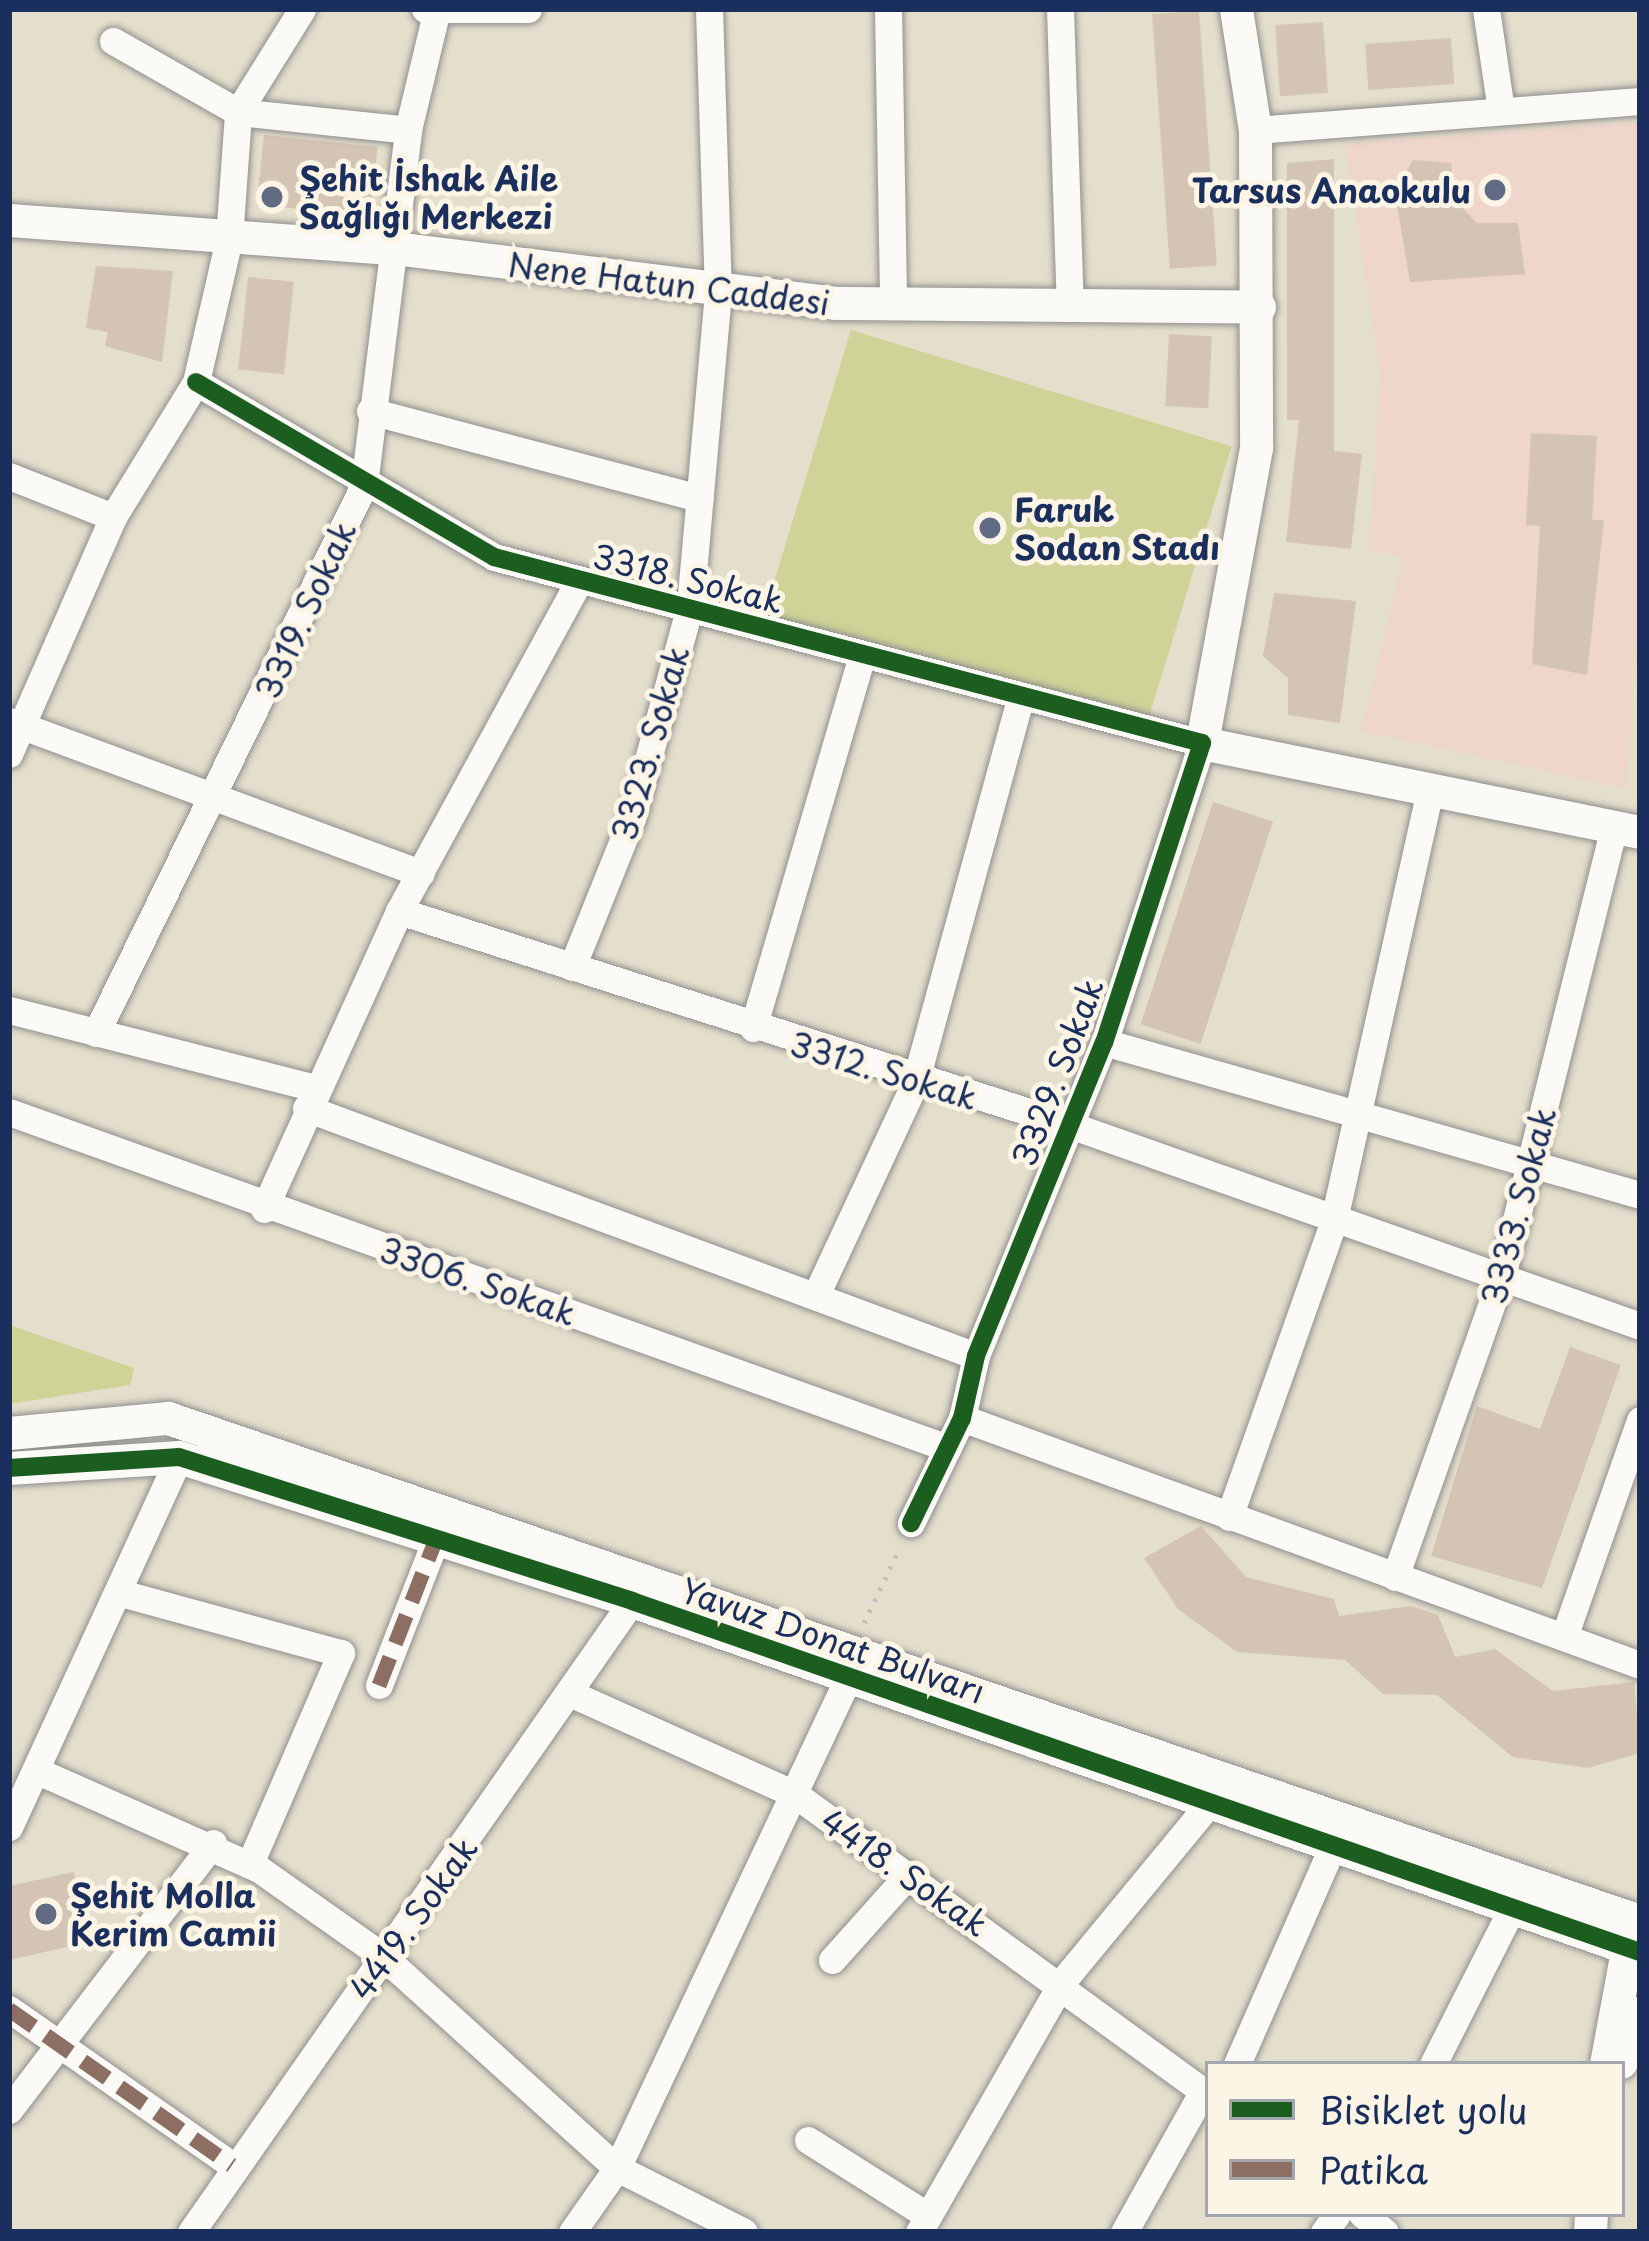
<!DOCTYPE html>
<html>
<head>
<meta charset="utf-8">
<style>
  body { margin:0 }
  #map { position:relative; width:1649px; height:2241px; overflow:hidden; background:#e4decc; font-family:"Playpen Sans",sans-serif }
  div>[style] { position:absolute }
  .built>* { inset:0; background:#eed6cc }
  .green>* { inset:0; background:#cfd397; transform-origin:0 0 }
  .building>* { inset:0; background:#d4c4b3; transform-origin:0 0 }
  .path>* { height:4.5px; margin-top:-2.25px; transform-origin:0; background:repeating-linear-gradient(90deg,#bfbfc1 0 3px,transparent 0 12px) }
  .roads { filter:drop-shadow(0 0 3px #90908f) drop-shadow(0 0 3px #90908f) }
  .minor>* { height:27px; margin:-13.5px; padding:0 13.5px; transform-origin:13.5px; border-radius:13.5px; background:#fbfaf7 }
  .tertiary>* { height:33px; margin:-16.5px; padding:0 16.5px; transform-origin:16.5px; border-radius:16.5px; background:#fbfaf7 }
  .quiet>* { height:15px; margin-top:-7.5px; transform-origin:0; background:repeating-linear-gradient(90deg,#8d6e63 0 30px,transparent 0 45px) }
  .cycleway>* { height:18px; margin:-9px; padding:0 9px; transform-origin:9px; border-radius:9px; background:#1b5e20 }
  .dots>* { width:33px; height:33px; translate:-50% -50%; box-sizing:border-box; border:6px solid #fcf5e5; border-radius:50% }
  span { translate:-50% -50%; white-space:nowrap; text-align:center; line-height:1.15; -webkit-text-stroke:10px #fcf5e5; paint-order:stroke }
  .poi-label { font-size:33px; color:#1b2f5e; font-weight:700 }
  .left { translate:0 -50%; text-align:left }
  .right { translate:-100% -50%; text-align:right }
  .street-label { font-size:33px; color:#1b2f5e }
  .frame { position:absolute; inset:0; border:12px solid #1b2f5e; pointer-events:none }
  .legend { position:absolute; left:1205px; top:2061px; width:420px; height:156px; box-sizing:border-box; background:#fcf5e5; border:3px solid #a2a6af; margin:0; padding:15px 21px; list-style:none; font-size:36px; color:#1b2f5e }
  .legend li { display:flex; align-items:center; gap:24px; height:60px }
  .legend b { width:60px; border:3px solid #a2a6af }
</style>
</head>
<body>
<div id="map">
  <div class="built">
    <div style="clip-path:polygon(1640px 122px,1640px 593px,1627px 789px,1361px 731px,1403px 557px,1369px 550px,1380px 373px,1345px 143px)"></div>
  </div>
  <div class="green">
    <div style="left:851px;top:330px;width:398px;height:298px;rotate:17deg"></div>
    <div style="clip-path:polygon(9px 1325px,134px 1368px,130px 1385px,9px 1404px)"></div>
  </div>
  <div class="building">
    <div style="left:1199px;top:11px;width:255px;height:47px;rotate:86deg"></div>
    <div style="left:1323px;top:22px;width:71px;height:48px;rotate:86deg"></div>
    <div style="left:1451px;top:38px;width:46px;height:86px;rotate:86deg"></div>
    <div style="left:264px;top:135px;width:114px;height:70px;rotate:6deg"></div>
    <div style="clip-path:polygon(1334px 159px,1334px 451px,1362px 454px,1351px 549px,1286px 542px,1299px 420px,1287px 420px,1287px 163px)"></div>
    <div style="clip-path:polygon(1413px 160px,1451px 163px,1454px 199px,1477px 223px,1518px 223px,1525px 274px,1410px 282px,1395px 192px)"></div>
    <div style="clip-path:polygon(96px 266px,173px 271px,162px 362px,105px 346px,108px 332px,86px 328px)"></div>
    <div style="left:248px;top:277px;width:46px;height:93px;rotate:6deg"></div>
    <div style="left:1169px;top:334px;width:43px;height:72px;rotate:3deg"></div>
    <div style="clip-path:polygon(1531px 433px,1597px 436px,1592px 520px,1604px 520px,1587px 675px,1532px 664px,1540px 526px,1526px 525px)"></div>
    <div style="clip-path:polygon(1274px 593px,1356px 601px,1340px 723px,1288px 715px,1288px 678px,1263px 656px)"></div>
    <div style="left:1213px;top:802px;width:63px;height:234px;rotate:18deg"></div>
    <div style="clip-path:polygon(1570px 1347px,1621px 1365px,1542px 1588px,1431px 1556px,1477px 1406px,1540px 1429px)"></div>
    <div style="clip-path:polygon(1201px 1526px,1246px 1577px,1334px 1599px,1339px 1616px,1411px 1606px,1438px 1615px,1455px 1657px,1495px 1649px,1553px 1691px,1634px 1682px,1640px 1753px,1588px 1768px,1513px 1757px,1437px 1695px,1383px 1694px,1345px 1660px,1237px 1652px,1178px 1609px,1144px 1558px)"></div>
    <div style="clip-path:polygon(74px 1872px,89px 1942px,9px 1960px,9px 1886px)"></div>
  </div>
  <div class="path">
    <div style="left:864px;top:1623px;width:84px;rotate:-64.7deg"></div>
  </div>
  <div class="roads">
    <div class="minor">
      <div style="left:425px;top:9px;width:103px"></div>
      <div style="left:888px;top:9px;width:296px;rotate:89deg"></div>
      <div style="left:1060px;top:9px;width:299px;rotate:88.1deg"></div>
      <div style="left:1486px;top:9px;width:103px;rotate:81.6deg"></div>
      <div style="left:113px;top:41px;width:144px;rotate:29.6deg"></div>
      <div style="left:238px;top:112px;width:171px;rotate:6deg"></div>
      <div style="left:1255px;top:130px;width:386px;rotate:-4.3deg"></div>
      <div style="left:196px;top:382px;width:346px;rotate:30.4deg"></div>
      <div style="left:494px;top:557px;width:732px;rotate:14.72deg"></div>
      <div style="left:1202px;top:743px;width:315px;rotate:108.1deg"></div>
      <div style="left:1104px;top:1042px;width:339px;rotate:112.2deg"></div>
      <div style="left:976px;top:1356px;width:64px;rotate:102.7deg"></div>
      <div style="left:962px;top:1418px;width:117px;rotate:115.9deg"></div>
      <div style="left:370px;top:411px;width:341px;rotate:14.8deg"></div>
      <div style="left:9px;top:476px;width:112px;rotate:21.5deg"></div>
      <div style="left:9px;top:721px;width:439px;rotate:20.3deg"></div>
      <div style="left:9px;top:754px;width:259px;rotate:-66.3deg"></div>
      <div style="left:113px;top:517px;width:158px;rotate:-58.4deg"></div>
      <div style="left:196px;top:382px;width:147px;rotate:-77deg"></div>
      <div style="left:229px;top:239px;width:127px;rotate:-85.9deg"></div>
      <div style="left:238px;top:112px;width:121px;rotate:-58.1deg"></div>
      <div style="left:399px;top:911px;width:704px;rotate:17.69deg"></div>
      <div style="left:1070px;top:1125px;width:604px;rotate:19.42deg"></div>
      <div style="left:572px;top:967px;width:161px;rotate:-68.1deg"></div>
      <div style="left:632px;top:818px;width:220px;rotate:-74.7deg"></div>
      <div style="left:690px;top:606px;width:312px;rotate:-84.9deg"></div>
      <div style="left:718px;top:295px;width:286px;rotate:-91.8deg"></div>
      <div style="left:9px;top:1010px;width:317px;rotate:14.3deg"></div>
      <div style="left:753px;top:1028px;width:389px;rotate:-73.7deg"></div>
      <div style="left:96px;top:1033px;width:610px;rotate:-63.94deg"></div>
      <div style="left:364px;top:485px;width:358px;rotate:-82.9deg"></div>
      <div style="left:408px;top:130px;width:120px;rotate:-76.5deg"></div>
      <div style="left:1104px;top:1042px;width:557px;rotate:15.93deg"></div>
      <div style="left:306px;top:1108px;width:714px;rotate:20.31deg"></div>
      <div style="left:9px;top:1112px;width:997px;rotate:19.69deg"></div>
      <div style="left:264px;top:1209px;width:327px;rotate:-65.6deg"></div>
      <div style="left:399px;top:911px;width:374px;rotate:-61.4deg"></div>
      <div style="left:816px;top:1295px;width:234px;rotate:-65deg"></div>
      <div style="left:915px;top:1083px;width:394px;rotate:-74.7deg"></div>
      <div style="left:962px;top:1418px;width:722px;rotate:20.02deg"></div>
      <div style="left:1229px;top:1517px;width:311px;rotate:-70.5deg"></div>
      <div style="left:1333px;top:1224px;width:442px;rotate:-77.4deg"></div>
      <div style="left:1395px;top:1577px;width:324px;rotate:-70.5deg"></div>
      <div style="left:1503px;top:1272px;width:459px;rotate:-76deg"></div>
      <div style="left:121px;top:1593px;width:228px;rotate:15.3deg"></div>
      <div style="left:341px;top:1653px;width:229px;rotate:113.4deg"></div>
      <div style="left:1564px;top:1637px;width:230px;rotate:-70.7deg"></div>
      <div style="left:379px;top:1685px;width:157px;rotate:-68.7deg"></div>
      <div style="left:574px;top:1695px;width:243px;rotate:24.2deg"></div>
      <div style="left:796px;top:1795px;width:510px;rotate:36.06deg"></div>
      <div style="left:42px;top:1773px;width:237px;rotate:23.9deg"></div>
      <div style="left:259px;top:1869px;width:154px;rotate:35.2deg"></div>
      <div style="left:385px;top:1958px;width:313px;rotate:42.2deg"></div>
      <div style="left:617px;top:2168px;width:142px;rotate:26.7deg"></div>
      <div style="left:9px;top:1827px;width:407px;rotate:-65.3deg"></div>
      <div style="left:832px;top:1960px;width:115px;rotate:-48.2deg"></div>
      <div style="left:9px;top:2009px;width:272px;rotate:35deg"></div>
      <div style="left:1237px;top:2064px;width:239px;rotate:-66.3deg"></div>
      <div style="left:1433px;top:2064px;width:175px;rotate:-63.1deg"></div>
      <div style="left:9px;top:2110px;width:336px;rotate:-52.6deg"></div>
      <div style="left:808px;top:2140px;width:142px;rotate:32.3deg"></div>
      <div style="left:1362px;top:2214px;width:29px;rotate:38deg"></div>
      <div style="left:191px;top:2232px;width:770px;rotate:-55.05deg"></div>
      <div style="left:572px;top:2232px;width:78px;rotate:-54.9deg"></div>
      <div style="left:617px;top:2168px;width:544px;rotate:-64.75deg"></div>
      <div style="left:919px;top:2232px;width:288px;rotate:-60.2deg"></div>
      <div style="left:1062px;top:1982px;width:229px;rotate:-50.5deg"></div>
      <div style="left:1124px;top:2232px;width:162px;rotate:-60.7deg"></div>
      <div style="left:1324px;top:2232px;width:22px;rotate:-54deg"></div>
    </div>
    <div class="tertiary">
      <div style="left:1236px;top:9px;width:122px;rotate:81.1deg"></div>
      <div style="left:1255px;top:130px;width:318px;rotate:89.8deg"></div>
      <div style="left:1256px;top:448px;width:300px;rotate:100.4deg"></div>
      <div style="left:1202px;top:743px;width:447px;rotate:11.5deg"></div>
      <div style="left:9px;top:220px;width:386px;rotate:4.2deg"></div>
      <div style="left:394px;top:248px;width:444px;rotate:7.1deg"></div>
      <div style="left:835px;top:303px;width:424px;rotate:0.5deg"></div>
      <div style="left:9px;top:1433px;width:160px;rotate:-5.4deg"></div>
      <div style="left:168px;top:1418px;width:1549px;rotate:18.87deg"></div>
      <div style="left:9px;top:1468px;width:170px;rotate:-3.7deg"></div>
      <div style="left:179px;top:1457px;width:475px;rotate:17.6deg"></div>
      <div style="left:632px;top:1601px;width:1067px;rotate:19.2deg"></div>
      <div style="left:1621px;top:2062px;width:53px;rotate:-69.2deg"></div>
      <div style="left:1606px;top:2064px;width:137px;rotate:-79.5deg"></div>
      <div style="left:1590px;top:2232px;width:18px;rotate:-87deg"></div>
    </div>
  </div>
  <div class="quiet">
    <div style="left:379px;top:1685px;width:157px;rotate:-68.7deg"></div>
    <div style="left:9px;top:2009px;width:272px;rotate:35deg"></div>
  </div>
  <div class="cycleway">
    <div style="left:196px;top:382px;width:346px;rotate:30.4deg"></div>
    <div style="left:494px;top:557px;width:732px;rotate:14.72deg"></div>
    <div style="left:1202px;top:743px;width:315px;rotate:108.1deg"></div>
    <div style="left:1104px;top:1042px;width:339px;rotate:112.2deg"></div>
    <div style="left:976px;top:1356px;width:64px;rotate:102.7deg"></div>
    <div style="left:962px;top:1418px;width:117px;rotate:115.9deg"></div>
    <div style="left:9px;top:1468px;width:170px;rotate:-3.7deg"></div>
    <div style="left:179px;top:1457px;width:475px;rotate:17.6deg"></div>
    <div style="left:632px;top:1601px;width:1067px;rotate:19.2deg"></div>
  </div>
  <div class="dots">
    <div style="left:1495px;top:190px;background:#616c84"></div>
    <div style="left:272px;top:197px;background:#616c84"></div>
    <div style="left:990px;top:528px;background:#616c84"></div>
    <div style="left:46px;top:1914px;background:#616c84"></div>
  </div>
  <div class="poi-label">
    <span class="left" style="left:299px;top:197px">Şehit İshak Aile<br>Sağlığı Merkezi</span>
    <span class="right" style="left:1471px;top:190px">Tarsus Anaokulu</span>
    <span class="left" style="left:1014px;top:528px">Faruk<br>Sodan Stadı</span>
    <span class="left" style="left:70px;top:1914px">Şehit Molla<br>Kerim Camii</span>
  </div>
  <div class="street-label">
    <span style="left:669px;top:283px;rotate:7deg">Nene Hatun Caddesi</span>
    <span style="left:688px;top:578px;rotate:14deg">3318. Sokak</span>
    <span style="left:305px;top:610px;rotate:-65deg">3319. Sokak</span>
    <span style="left:650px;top:743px;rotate:-74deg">3323. Sokak</span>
    <span style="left:884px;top:1070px;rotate:17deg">3312. Sokak</span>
    <span style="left:1057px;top:1072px;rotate:-69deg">3329. Sokak</span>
    <span style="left:1518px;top:1206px;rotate:-75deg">3333. Sokak</span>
    <span style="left:478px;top:1281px;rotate:19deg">3306. Sokak</span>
    <span style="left:833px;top:1640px;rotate:19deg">Yavuz Donat Bulvarı</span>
    <span style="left:905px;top:1872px;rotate:35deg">4418. Sokak</span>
    <span style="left:413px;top:1918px;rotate:-54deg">4419. Sokak</span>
  </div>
  <div class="frame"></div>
  <ul class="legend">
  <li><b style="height:15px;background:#1b5e20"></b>Bisiklet yolu</li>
  <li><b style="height:15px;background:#8d6e63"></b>Patika</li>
  </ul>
</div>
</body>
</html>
